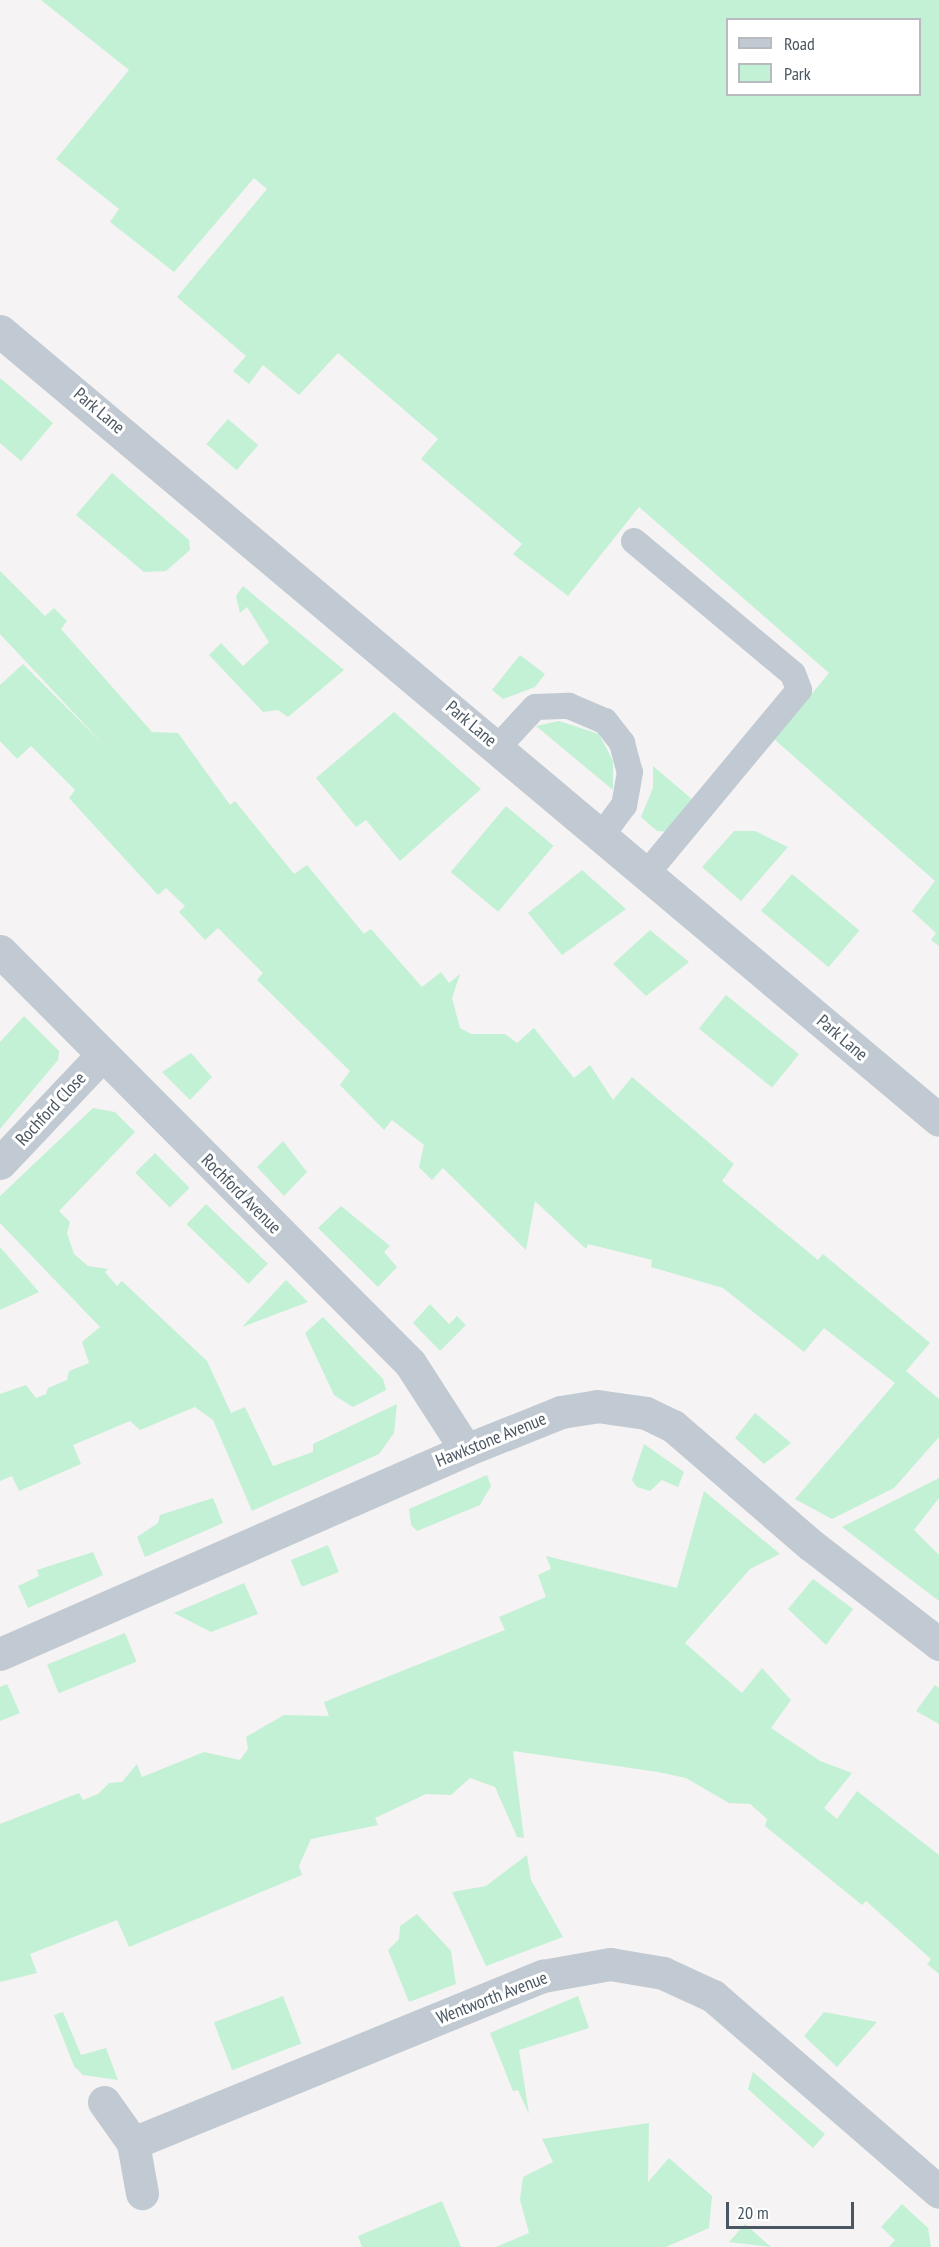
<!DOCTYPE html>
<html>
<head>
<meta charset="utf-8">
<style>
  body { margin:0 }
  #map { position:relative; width:939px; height:2247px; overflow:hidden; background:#f5f3f3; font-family:"PT Sans Narrow",sans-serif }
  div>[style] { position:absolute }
  .green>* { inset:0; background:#c3f1d5; transform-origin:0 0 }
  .lane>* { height:26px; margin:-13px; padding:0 13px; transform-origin:13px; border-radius:13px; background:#c1cad2 }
  .street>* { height:33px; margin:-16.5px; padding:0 16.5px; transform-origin:16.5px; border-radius:16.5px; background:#c1cad2 }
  span { translate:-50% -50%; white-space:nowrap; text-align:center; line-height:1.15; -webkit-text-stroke:6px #fff; paint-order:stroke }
  .street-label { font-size:18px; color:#4a5661 }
  .legend { position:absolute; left:726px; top:18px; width:195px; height:78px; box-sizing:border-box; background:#fff; border:2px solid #b7bbc0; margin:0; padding:8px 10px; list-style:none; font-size:18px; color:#4a5661 }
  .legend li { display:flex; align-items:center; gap:12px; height:30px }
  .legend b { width:30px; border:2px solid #b7bbc0 }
  .scale { position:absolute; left:726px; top:2202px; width:128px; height:27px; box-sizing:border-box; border:3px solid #4a5661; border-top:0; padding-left:8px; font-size:18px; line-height:21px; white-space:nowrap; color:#4a5661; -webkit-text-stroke:4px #fff; paint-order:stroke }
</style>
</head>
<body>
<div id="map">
  <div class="green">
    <div style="clip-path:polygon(evenodd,41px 0,939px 0,939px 946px,931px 940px,936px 933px,912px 911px,935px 881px,774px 739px,829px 673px,639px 507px,568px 596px,513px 554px,522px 544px,421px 459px,438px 439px,338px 353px,299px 395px,263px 365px,249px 384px,233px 371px,246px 356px,177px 297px,267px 189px,254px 178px,174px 272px,110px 222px,119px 209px,56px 159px,129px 70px,41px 0,728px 20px,920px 20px,920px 94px,728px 94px,728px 20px)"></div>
    <div style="clip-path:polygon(0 378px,53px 423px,21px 461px,0 443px)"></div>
    <div style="left:228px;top:419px;width:40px;height:33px;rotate:41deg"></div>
    <div style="clip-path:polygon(112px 473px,189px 540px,190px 550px,166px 571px,144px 572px,76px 515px)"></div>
    <div style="clip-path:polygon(0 571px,45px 616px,54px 608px,67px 621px,61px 629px,152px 732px,178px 733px,230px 805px,235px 801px,294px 874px,307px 865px,364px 934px,371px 929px,422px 987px,441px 972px,449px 983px,460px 974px,452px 998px,460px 1028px,471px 1034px,505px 1034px,517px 1043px,534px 1028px,574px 1078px,590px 1065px,613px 1100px,632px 1077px,734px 1164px,722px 1181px,818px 1260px,823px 1254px,930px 1343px,906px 1371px,939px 1399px,939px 1437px,894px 1488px,832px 1519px,795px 1499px,895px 1383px,824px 1328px,804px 1352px,723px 1288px,651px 1267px,652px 1260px,588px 1244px,586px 1249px,535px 1201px,526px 1250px,443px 1168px,432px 1180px,419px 1167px,424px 1145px,392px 1120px,384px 1130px,340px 1085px,350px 1071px,257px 980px,263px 973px,218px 928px,205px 940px,179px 912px,185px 906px,166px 888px,158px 895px,69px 798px,75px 790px,31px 746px,17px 759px,0 741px,0 685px,23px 664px,103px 744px,0 634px)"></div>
    <div style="clip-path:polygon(243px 586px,344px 670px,288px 717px,278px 710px,263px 712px,209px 655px,221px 643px,243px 666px,269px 642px,247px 607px,240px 613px,236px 596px)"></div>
    <div style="clip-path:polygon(520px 655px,545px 674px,535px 687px,503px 699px,492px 690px)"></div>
    <div style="clip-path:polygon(394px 712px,481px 789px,400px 861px,366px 820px,356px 827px,316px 778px)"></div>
    <div style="clip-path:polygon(559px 721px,599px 734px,613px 761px,613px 790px,536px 726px)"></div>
    <div style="clip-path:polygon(653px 766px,694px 801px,669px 832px,657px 831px,641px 817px,653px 788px)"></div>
    <div style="left:506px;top:806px;width:62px;height:86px;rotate:40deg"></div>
    <div style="clip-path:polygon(734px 831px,755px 831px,788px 847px,741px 901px,702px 867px)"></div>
    <div style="clip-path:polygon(582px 870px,626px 909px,562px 955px,528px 913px)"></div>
    <div style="left:792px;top:874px;width:88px;height:48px;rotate:40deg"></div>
    <div style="clip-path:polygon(650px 930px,689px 962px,646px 996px,613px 964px)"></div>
    <div style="left:726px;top:995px;width:94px;height:43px;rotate:39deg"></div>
    <div style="clip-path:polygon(24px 1016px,59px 1051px,58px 1060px,0 1129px,0 1042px)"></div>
    <div style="clip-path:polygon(191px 1053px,212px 1077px,190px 1100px,162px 1072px)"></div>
    <div style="clip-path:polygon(93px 1108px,115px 1112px,135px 1132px,59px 1211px,70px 1222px,67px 1233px,74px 1254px,88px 1266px,108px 1269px,105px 1272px,117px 1286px,122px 1281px,207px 1361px,231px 1413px,245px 1407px,273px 1466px,313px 1452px,313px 1444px,397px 1404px,394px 1433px,379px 1454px,252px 1511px,213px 1420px,195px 1407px,140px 1430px,130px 1421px,73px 1445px,81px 1464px,19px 1491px,12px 1476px,0 1481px,0 1394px,26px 1385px,36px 1398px,46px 1394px,48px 1388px,67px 1380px,69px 1371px,89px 1363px,82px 1342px,100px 1327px,0 1223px,0 1196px)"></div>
    <div style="clip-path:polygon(283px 1141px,307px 1172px,284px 1196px,257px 1167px)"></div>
    <div style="left:155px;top:1153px;width:49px;height:28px;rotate:45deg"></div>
    <div style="left:206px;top:1204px;width:86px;height:28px;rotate:44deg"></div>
    <div style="clip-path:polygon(341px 1206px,390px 1246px,384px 1252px,397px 1267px,378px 1287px,318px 1228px)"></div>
    <div style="clip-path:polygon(0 1247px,39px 1292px,0 1310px)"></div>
    <div style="clip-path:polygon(286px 1280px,308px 1302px,242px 1327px)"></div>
    <div style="clip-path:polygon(430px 1304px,449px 1324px,457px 1316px,466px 1325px,440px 1351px,413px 1323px)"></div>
    <div style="clip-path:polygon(323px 1317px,383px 1379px,386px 1390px,353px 1407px,334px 1395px,305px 1333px)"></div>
    <div style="clip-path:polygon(755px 1413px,791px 1443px,764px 1464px,735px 1438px)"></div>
    <div style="clip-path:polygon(644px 1444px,684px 1472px,678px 1487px,662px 1480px,650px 1491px,637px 1487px,632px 1480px)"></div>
    <div style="clip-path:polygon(487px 1475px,491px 1486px,480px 1505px,417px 1531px,411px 1525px,409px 1509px)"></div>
    <div style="clip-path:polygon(939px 1478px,939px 1498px,914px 1530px,939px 1555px,939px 1601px,842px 1527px)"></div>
    <div style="clip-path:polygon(704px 1491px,780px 1554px,750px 1569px,685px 1643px,742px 1693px,762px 1668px,791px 1700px,771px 1728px,820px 1761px,852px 1773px,824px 1808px,837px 1819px,857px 1791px,939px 1855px,939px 1974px,927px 1964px,931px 1959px,866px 1901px,862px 1905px,765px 1826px,767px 1819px,750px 1804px,729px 1803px,686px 1778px,658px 1772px,513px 1751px,524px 1838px,517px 1837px,495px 1787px,470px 1778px,451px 1795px,426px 1794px,375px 1818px,378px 1825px,311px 1839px,299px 1866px,302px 1875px,129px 1947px,117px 1920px,30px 1954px,37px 1973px,0 1982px,0 1824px,79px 1793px,83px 1800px,98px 1794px,109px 1783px,122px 1782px,137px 1764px,142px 1777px,204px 1752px,240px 1760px,248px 1749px,246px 1737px,284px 1715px,329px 1716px,324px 1702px,505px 1630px,499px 1617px,546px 1597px,538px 1575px,551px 1569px,546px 1556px,677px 1588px)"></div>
    <div style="clip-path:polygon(213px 1498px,223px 1523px,145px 1557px,137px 1537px,158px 1523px,160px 1515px)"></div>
    <div style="left:328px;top:1545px;width:29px;height:40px;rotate:68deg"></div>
    <div style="clip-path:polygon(93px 1552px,103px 1575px,28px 1608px,18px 1586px,39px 1576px,37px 1570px)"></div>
    <div style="clip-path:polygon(813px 1579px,853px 1609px,826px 1645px,788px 1609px)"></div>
    <div style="clip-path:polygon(244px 1583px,258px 1614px,211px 1632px,174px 1613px)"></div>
    <div style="left:125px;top:1633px;width:31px;height:84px;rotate:68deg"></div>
    <div style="clip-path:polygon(7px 1684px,20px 1713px,0 1721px,0 1687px)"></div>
    <div style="clip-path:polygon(935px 1685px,939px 1688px,939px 1724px,916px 1711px)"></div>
    <div style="clip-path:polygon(527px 1855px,531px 1880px,563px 1937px,486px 1966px,452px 1892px,486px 1886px)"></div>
    <div style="clip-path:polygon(417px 1914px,451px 1951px,456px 1984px,409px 2002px,388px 1950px,399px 1939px,400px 1926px)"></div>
    <div style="left:283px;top:1996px;width:51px;height:74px;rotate:69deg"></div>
    <div style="clip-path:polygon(578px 1996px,589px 2028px,519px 2050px,529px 2114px,518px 2090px,513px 2091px,490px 2033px)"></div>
    <div style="clip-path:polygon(63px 2012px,81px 2055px,106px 2048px,118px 2080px,83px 2075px,74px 2066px,54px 2015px)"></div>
    <div style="clip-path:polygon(824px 2012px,877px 2022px,837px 2067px,804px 2036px)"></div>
    <div style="clip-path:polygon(753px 2072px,825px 2134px,813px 2148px,748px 2089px)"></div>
    <div style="clip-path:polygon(649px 2123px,648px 2182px,669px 2158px,712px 2196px,709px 2228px,666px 2247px,496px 2247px,529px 2233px,520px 2200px,523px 2177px,553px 2162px,542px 2139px)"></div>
    <div style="clip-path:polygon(442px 2201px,461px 2247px,362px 2247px,358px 2236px)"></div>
    <div style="clip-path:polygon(902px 2204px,928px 2228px,931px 2247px,889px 2247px,895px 2240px,881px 2227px)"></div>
    <div style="clip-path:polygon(745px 2224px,771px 2247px,729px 2242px)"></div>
  </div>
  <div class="lane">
    <div style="left:634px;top:541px;width:207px;rotate:39.9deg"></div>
    <div style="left:793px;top:674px;width:17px;rotate:69deg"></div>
    <div style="left:799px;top:690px;width:238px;rotate:129.7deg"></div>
    <div style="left:498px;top:747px;width:54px;rotate:-47.2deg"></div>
    <div style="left:535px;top:707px;width:34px;rotate:-2deg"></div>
    <div style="left:569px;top:706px;width:39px;rotate:23deg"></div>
    <div style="left:605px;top:721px;width:28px;rotate:52deg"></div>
    <div style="left:622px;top:743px;width:30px;rotate:75deg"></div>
    <div style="left:630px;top:772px;width:34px;rotate:100deg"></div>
    <div style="left:624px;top:805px;width:37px;rotate:126deg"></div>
  </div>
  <div class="street">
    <div style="left:0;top:331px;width:1226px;rotate:40.04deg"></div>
    <div style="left:0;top:951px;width:581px;rotate:45.14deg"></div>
    <div style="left:410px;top:1363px;width:103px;rotate:57.2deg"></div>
    <div style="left:0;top:1163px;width:149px;rotate:-46.6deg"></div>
    <div style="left:0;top:1654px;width:509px;rotate:-23.64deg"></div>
    <div style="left:466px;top:1450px;width:102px;rotate:-21.8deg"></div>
    <div style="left:561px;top:1412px;width:36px;rotate:-9deg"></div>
    <div style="left:597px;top:1406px;width:49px;rotate:8.1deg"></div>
    <div style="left:646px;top:1413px;width:30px;rotate:26deg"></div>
    <div style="left:673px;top:1426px;width:182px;rotate:40.8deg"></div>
    <div style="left:811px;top:1545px;width:162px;rotate:37.7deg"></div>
    <div style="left:104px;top:2102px;width:50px;rotate:54.7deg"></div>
    <div style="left:133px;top:2143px;width:51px;rotate:79.8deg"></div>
    <div style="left:133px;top:2143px;width:443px;rotate:-22.2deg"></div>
    <div style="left:543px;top:1976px;width:68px;rotate:-10.2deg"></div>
    <div style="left:610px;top:1964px;width:54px;rotate:9.6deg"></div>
    <div style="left:663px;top:1973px;width:55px;rotate:24.7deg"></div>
    <div style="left:713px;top:1996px;width:299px;rotate:40.9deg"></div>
  </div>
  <div class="street-label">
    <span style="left:99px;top:411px;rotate:40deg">Park Lane</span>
    <span style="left:471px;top:724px;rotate:40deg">Park Lane</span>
    <span style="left:842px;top:1038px;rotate:40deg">Park Lane</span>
    <span style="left:51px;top:1109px;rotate:-47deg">Rochford Close</span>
    <span style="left:241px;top:1194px;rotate:45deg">Rochford Avenue</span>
    <span style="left:491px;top:1440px;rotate:-22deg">Hawkstone Avenue</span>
    <span style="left:492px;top:1998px;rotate:-21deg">Wentworth Avenue</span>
  </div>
  <ul class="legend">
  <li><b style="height:8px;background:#c1cad2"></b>Road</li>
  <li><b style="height:16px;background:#c3f1d5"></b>Park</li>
  </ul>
  <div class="scale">20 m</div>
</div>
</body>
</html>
